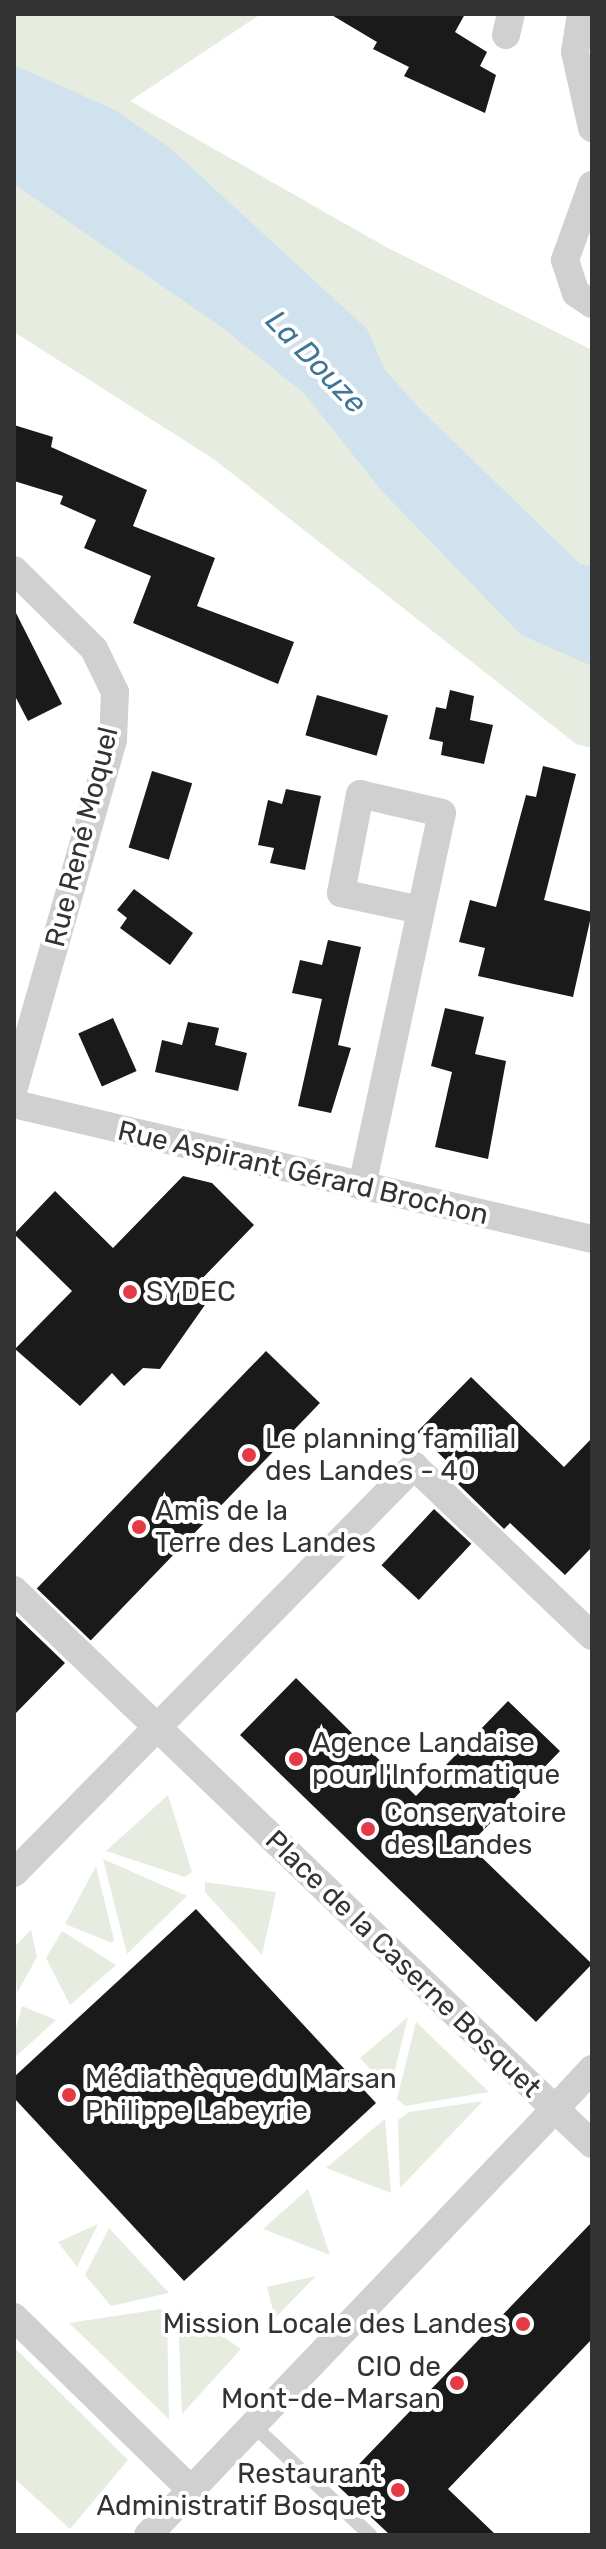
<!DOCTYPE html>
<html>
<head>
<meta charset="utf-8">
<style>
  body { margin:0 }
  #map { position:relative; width:606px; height:2549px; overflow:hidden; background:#fff; font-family:Rubik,sans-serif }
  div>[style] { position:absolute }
  .green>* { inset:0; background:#e6ecdf }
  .water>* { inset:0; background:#cfe2ee }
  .building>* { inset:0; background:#1a1a1a; transform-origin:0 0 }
  .service>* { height:14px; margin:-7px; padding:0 7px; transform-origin:7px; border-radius:7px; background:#d0d0d0 }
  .minor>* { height:28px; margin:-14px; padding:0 14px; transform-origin:14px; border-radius:14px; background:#d0d0d0 }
  .dots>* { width:22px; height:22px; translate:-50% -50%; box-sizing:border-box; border:4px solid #fff; border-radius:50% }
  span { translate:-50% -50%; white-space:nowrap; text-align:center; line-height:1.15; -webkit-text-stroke:8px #fff; paint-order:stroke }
  .street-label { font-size:28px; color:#333 }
  .poi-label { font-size:28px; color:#333 }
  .left { translate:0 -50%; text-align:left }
  .right { translate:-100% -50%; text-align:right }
  .water-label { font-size:30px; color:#3f7597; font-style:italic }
  .frame { position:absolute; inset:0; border:16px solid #333; pointer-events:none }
</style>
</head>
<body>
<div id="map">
  <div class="green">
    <div style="clip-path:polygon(14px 14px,261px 14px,130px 101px,386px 247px,592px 350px,592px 748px,576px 744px,215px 460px,14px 332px)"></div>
    <div style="clip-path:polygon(168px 1795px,192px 1872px,185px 1877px,106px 1851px)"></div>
    <div style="clip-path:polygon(103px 1859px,187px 1896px,127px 1954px)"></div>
    <div style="clip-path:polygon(96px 1866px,114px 1940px,112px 1943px,65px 1924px)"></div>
    <div style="clip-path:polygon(205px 1882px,276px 1892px,262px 1955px,205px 1892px)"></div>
    <div style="clip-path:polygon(31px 1930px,37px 1957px,17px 1993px,14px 1947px)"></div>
    <div style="clip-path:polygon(62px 1931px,116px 1965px,70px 2005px,46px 1958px)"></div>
    <div style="clip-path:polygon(22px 2006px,56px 2020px,14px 2058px,14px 2035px)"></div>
    <div style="clip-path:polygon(408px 2017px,390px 2090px,360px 2058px)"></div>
    <div style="clip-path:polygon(416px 2022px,489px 2092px,405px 2106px,397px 2099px)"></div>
    <div style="clip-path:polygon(483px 2101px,400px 2188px,398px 2120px,409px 2112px)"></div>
    <div style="clip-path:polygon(385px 2119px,391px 2193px,326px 2168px)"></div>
    <div style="clip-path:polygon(308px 2189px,330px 2255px,263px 2229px)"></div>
    <div style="clip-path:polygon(98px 2224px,77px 2267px,58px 2242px)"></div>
    <div style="clip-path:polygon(109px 2228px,169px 2293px,111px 2306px,85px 2275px)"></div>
    <div style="clip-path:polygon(316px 2276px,275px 2318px,267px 2287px)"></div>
    <div style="clip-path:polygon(183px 2308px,241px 2349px,182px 2414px,178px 2317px)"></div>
    <div style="clip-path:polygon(161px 2309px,167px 2315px,169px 2419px,69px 2323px)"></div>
    <div style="clip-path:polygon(14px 2347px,128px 2460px,70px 2529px,14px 2478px)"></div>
  </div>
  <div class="water">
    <div style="clip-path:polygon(14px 65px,115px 110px,170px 148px,367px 329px,385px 370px,421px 410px,580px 564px,592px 566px,592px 666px,521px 635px,381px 490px,304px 393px,220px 326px,14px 184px)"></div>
  </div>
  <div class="building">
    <div style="clip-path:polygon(330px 14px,465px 14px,455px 32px,487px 52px,480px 66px,496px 75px,485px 113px,404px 76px,409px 67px,373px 49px,377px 42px)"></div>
    <div style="clip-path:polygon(14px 425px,53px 437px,51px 447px,147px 490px,133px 526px,215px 558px,197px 606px,294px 642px,278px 684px,133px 623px,151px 576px,84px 548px,96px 520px,60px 504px,63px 496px,14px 481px)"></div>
    <div style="clip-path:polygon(14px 609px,62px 704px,28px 721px,14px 694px)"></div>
    <div style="clip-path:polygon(450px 690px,474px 696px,470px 720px,493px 725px,484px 764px,441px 755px,443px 742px,429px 739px,436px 707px,446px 709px)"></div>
    <div style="left:317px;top:695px;width:74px;height:42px;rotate:16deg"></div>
    <div style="clip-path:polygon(543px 766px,576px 774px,544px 900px,592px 912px,573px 997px,478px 976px,485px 948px,459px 942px,470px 900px,496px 907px,526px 795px,536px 797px)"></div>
    <div style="left:152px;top:771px;width:42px;height:80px;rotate:17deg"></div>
    <div style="clip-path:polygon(286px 789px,321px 796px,305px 870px,270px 863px,274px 848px,258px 845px,268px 800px,282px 804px)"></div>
    <div style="clip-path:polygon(134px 889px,193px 933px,170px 965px,120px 928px,127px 918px,117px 910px)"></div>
    <div style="clip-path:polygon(328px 940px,361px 947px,338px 1045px,351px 1048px,331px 1113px,298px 1106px,322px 999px,292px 993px,300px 960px,322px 965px)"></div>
    <div style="clip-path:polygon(445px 1008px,484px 1017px,475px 1054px,506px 1061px,488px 1159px,435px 1147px,452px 1072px,431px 1066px)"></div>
    <div style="left:113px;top:1018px;width:58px;height:38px;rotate:66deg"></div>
    <div style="clip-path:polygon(188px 1022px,219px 1028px,215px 1045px,247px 1053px,238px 1091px,155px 1072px,162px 1040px,182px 1045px)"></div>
    <div style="clip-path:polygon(183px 1176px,212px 1183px,254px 1225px,192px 1289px,207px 1302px,160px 1369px,143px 1368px,124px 1386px,112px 1373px,80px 1406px,15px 1349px,72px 1291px,14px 1234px,55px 1191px,113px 1248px)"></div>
    <div style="left:266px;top:1351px;width:75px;height:330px;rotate:44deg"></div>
    <div style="clip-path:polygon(471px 1377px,564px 1467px,592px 1438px,592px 1547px,565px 1575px,510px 1523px,504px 1529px,458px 1484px,464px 1478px,417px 1432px)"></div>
    <div style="left:434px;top:1509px;width:51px;height:77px;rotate:43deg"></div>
    <div style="clip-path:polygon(14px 1614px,65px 1663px,14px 1715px)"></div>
    <div style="clip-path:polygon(296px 1678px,416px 1796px,508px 1701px,560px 1751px,469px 1845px,592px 1964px,536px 2022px,240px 1735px)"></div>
    <div style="clip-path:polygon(196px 1909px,376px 2103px,184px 2281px,14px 2098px,14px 2077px)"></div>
    <div style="clip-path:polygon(592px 2222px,592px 2339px,448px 2489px,496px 2535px,390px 2535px,338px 2486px)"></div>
  </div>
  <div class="service">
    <div style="left:253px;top:2425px;width:161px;rotate:43.2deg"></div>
  </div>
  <div class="minor">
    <div style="left:581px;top:14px;width:38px;rotate:99deg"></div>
    <div style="left:575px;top:52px;width:78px;rotate:77.4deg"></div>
    <div style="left:506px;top:35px;width:22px;rotate:-77deg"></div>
    <div style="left:592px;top:185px;width:80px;rotate:109.8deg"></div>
    <div style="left:565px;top:260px;width:35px;rotate:72deg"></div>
    <div style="left:576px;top:293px;width:19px;rotate:35deg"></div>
    <div style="left:14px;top:570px;width:112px;rotate:44.6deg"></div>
    <div style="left:94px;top:649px;width:48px;rotate:64deg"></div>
    <div style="left:115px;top:692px;width:48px;rotate:92.4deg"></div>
    <div style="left:113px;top:740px;width:362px;rotate:105.9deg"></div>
    <div style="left:14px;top:1104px;width:594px;rotate:13.15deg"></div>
    <div style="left:362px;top:1186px;width:381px;rotate:-77.9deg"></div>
    <div style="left:442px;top:813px;width:84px;rotate:-167deg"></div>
    <div style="left:360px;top:794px;width:101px;rotate:100.9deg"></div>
    <div style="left:341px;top:893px;width:81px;rotate:12.1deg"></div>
    <div style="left:14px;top:1590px;width:750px;rotate:43.81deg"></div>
    <div style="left:555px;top:2109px;width:589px;rotate:133.69deg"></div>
    <div style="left:14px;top:1873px;width:571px;rotate:-45.5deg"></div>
    <div style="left:414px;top:1466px;width:246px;rotate:43.7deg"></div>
    <div style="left:592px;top:2069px;width:54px;rotate:132.8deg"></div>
    <div style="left:555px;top:2109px;width:51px;rotate:43.4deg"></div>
    <div style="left:14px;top:2317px;width:249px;rotate:44.3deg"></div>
  </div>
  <div class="dots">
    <div style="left:130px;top:1292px;background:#e63946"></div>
    <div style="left:249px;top:1455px;background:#e63946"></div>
    <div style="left:139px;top:1527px;background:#e63946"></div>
    <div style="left:296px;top:1759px;background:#e63946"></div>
    <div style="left:368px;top:1829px;background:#e63946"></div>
    <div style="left:69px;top:2095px;background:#e63946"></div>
    <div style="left:523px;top:2324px;background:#e63946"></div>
    <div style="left:457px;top:2383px;background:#e63946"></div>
    <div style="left:398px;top:2490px;background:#e63946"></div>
  </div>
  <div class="street-label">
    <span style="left:82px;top:837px;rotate:-76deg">Rue René Moquel</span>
    <span style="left:303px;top:1173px;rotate:13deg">Rue Aspirant Gérard Brochon</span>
    <span style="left:403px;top:1964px;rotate:44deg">Place de la Caserne Bosquet</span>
  </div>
  <div class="poi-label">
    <span class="left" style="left:146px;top:1292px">SYDEC</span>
    <span class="left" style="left:265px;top:1455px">Le planning familial<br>des Landes - 40</span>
    <span class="left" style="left:155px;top:1527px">Amis de la<br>Terre des Landes</span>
    <span class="left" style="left:312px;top:1759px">Agence Landaise<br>pour l'Informatique</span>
    <span class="left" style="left:384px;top:1829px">Conservatoire<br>des Landes</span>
    <span class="left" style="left:85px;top:2095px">Médiathèque du Marsan<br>Philippe Labeyrie</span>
    <span class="right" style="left:507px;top:2324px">Mission Locale des Landes</span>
    <span class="right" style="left:441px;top:2383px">CIO de<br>Mont-de-Marsan</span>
    <span class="right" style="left:382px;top:2490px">Restaurant<br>Administratif Bosquet</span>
  </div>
  <div class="water-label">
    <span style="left:316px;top:362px;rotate:46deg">La Douze</span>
  </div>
  <div class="frame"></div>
</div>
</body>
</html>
